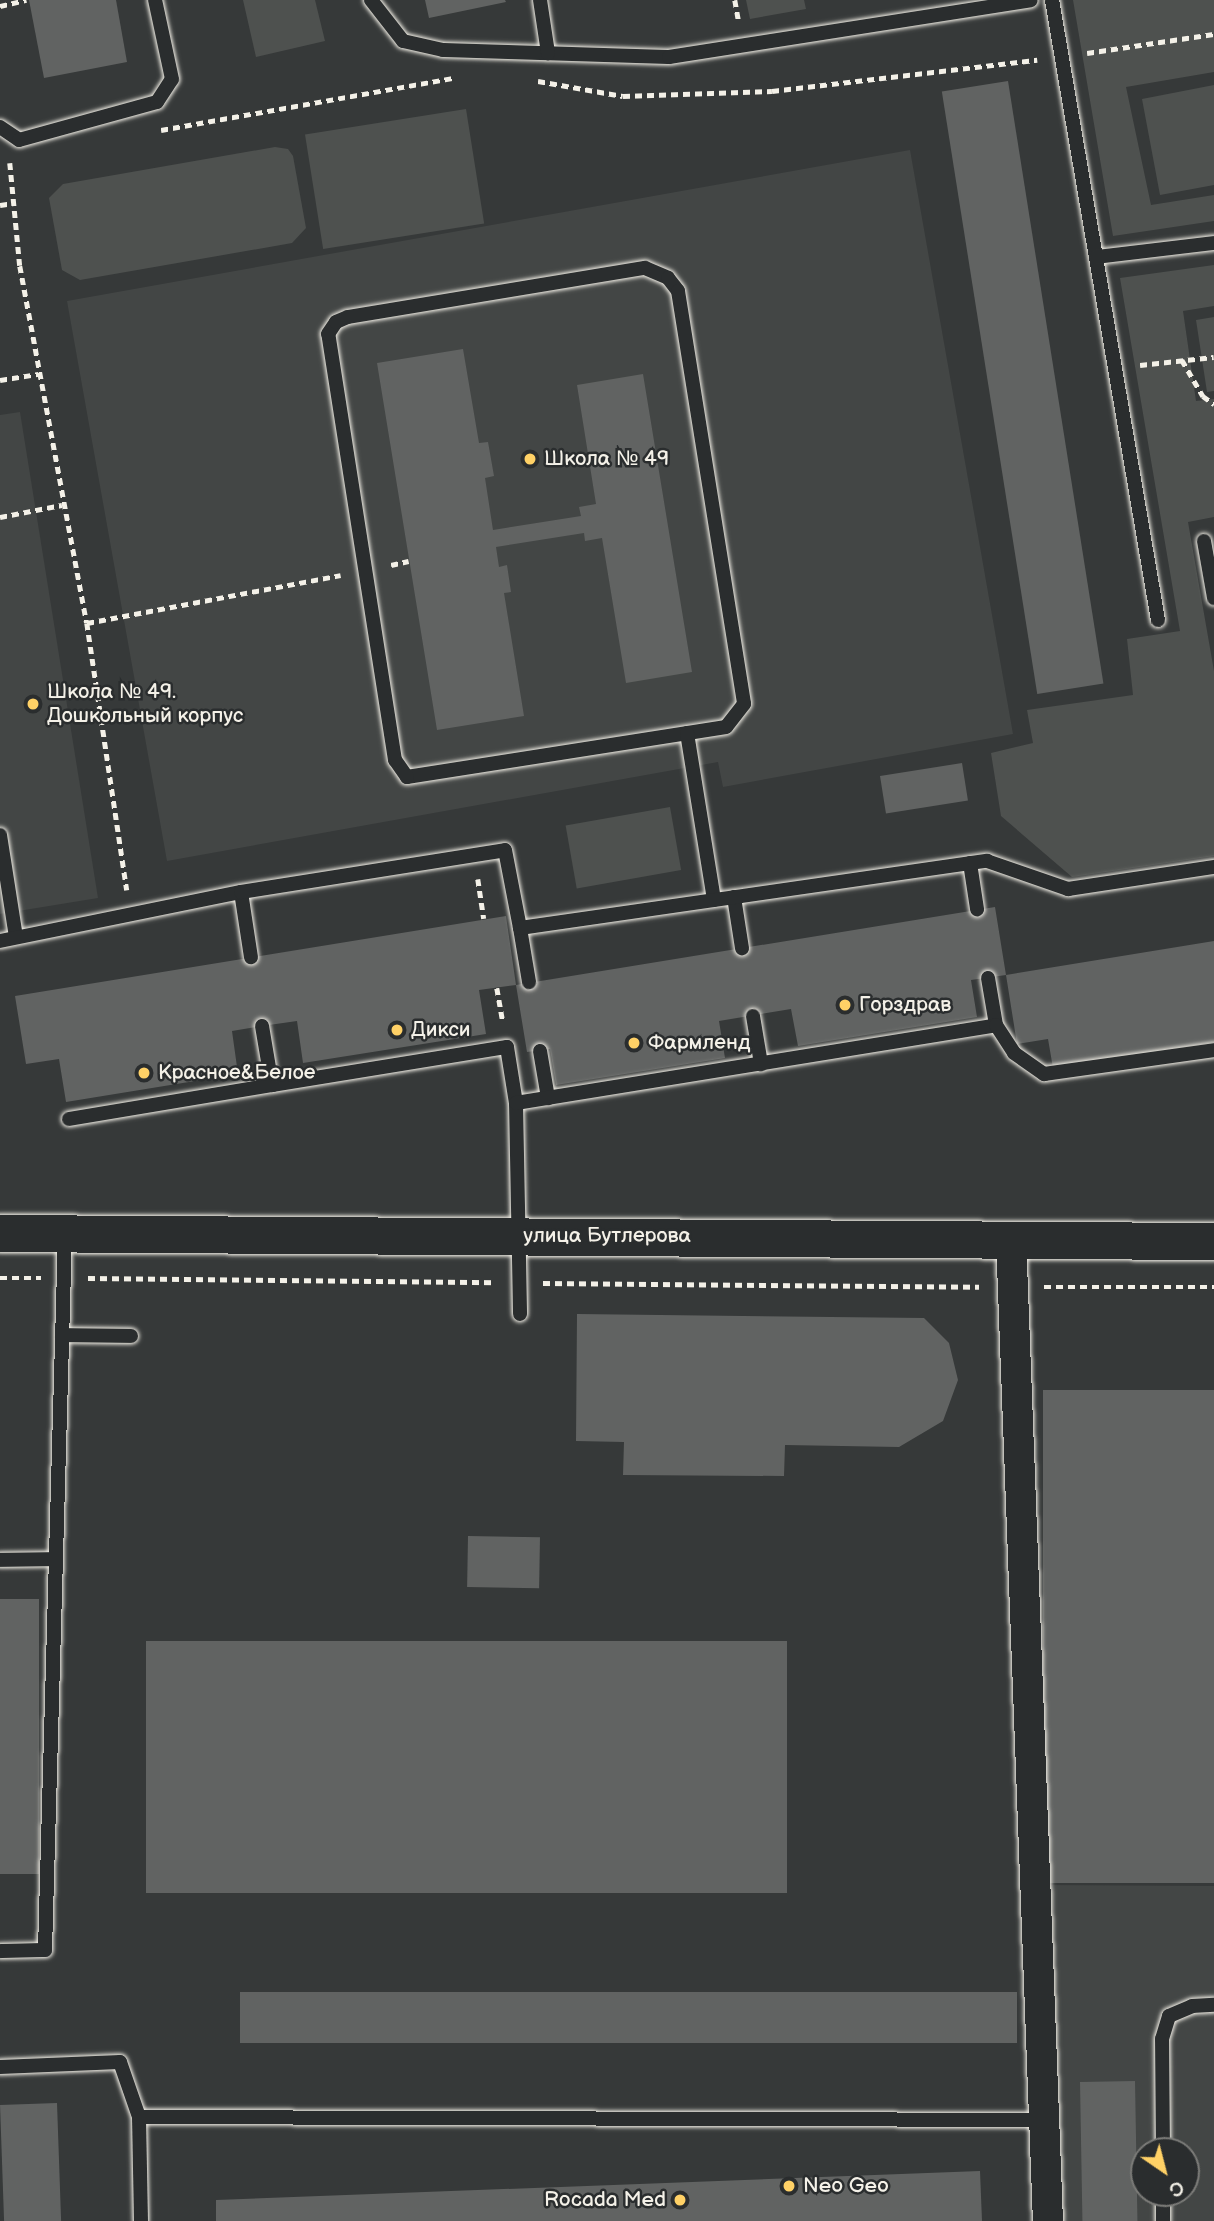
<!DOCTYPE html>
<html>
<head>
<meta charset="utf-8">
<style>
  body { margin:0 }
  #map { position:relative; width:1214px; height:2221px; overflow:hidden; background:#363939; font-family:"Balsamiq Sans",sans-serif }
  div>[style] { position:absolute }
  .built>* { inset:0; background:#434645 }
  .green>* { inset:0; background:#4e514f; transform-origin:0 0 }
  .building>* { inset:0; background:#616362; transform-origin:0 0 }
  .path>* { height:4.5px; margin-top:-2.25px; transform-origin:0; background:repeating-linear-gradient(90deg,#f4f1e8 0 7px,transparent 0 12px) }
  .roads { filter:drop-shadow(0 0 2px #f4f1e8) drop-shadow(0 0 2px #f4f1e8) }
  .service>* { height:14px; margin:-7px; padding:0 7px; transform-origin:7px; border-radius:7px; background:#2a2d2e }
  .minor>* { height:30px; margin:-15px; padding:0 15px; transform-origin:15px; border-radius:15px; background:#2a2d2e }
  .tertiary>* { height:37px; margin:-18.5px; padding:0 18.5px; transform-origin:18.5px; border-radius:18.5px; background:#2a2d2e }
  .dots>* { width:19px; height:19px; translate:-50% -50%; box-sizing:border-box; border:4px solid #2a2d2e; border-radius:50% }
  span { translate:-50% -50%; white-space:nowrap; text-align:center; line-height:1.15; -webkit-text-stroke:5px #2a2d2e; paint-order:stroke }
  .poi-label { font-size:21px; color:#f4f1e8 }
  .left { translate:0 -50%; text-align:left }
  .right { translate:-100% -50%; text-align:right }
  .street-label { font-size:21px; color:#f4f1e8 }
  .north { position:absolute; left:1130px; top:2137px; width:70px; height:70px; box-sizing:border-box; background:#2a2d2e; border:2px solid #7b7b78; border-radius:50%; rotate:145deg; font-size:19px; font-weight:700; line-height:28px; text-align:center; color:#f4f1e8 }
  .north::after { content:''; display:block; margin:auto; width:24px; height:32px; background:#ffd166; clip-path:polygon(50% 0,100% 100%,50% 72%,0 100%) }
</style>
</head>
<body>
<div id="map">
  <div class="built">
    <div style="clip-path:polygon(910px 150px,1013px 734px,723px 787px,718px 762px,167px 861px,67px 301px)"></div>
    <div style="clip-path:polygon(20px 412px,98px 898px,0 914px,0 415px)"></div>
    <div style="clip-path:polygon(evenodd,1041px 1885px,1214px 1886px,1214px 2221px,1054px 2221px,1041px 1885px,1144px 2151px,1186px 2151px,1186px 2193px,1144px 2193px,1144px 2151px)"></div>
  </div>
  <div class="green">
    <div style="clip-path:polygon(243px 0,315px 0,325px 41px,256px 57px)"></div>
    <div style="clip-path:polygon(746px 0,804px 0,806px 9px,750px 19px)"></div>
    <div style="clip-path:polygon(1073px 0,1214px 0,1214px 72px,1126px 87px,1151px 205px,1214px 195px,1214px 221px,1113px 236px)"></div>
    <div style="clip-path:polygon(1214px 85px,1214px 185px,1160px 195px,1142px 99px)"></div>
    <div style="left:466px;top:109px;width:116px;height:163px;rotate:81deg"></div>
    <div style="clip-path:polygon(275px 147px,288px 149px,293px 156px,306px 228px,292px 243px,80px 280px,62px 270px,49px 198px,63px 184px)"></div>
    <div style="clip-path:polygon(1214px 265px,1214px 306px,1183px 311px,1196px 401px,1214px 399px,1214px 517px,1188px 522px,1214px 671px,1214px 856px,1072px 877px,1001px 816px,991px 753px,1033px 743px,1027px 710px,1133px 695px,1127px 639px,1180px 631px,1120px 278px)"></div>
    <div style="clip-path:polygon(1214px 317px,1214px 391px,1207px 392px,1196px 320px)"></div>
    <div style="left:670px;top:807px;width:64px;height:106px;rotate:80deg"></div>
  </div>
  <div class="building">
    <div style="clip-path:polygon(29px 0,116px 0,127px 62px,44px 78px)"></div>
    <div style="clip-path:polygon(425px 0,505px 0,506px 2px,429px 18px)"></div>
    <div style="left:1008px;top:81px;width:610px;height:67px;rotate:81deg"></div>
    <div style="clip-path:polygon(463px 349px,479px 443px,488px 442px,494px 476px,485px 478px,493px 530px,581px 516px,579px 507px,596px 504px,577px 385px,643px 374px,692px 672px,626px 683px,602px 538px,585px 541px,584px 533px,496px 547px,499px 567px,507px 565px,511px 592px,504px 593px,524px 716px,437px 730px,377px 363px)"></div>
    <div style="left:962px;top:763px;width:38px;height:83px;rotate:81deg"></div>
    <div style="clip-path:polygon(995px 907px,1006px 975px,971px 980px,977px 1017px,798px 1046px,791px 1009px,719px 1021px,725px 1058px,556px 1085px,550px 1049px,527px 1052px,516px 985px)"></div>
    <div style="clip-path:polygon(506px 916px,516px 985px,479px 990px,486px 1034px,303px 1063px,297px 1021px,262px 1026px,232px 1031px,238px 1074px,66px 1102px,59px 1059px,26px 1064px,15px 996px)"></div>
    <div style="clip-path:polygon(1214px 941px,1214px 1042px,1053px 1068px,1048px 1039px,1017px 1044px,1006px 975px)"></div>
    <div style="clip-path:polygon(577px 1314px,924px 1318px,949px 1343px,958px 1380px,943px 1421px,899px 1447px,785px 1445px,784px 1476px,623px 1475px,624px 1442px,576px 1441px)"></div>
    <div style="left:1043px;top:1390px;width:171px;height:493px"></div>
    <div style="left:468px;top:1536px;width:72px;height:51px;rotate:1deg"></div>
    <div style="left:0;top:1599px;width:39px;height:275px"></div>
    <div style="left:146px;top:1641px;width:641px;height:252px"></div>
    <div style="left:240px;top:1992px;width:777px;height:51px"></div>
    <div style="left:1135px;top:2081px;width:140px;height:55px;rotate:89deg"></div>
    <div style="left:57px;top:2103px;width:118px;height:57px;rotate:88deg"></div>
    <div style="clip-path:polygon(980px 2171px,982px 2221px,216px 2221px,216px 2200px)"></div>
  </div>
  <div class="path">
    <div style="left:735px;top:0;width:23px;rotate:80deg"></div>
    <div style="left:0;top:6px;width:27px;rotate:-13deg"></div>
    <div style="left:1087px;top:53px;width:128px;rotate:-8.5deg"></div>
    <div style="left:538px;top:81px;width:86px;rotate:10deg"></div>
    <div style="left:623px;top:96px;width:149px;rotate:-1.9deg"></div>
    <div style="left:772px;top:91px;width:267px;rotate:-6.7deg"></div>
    <div style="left:161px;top:130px;width:297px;rotate:-10.1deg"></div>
    <div style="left:10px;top:163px;width:103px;rotate:84.5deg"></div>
    <div style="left:20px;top:266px;width:363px;rotate:79.4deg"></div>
    <div style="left:87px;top:623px;width:270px;rotate:81.5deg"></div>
    <div style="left:0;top:205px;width:14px;rotate:-8deg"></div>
    <div style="left:1182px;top:360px;width:42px;rotate:59.7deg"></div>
    <div style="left:1203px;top:396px;width:14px;rotate:36deg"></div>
    <div style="left:1140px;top:365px;width:74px;rotate:-6.2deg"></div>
    <div style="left:0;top:380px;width:39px;rotate:-9deg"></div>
    <div style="left:0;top:517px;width:63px;rotate:-11deg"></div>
    <div style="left:391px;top:565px;width:18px;rotate:-13deg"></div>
    <div style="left:87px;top:623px;width:258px;rotate:-10.7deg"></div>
    <div style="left:478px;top:879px;width:40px;rotate:81.5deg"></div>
    <div style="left:497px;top:988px;width:35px;rotate:80deg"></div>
    <div style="left:0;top:1278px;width:41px"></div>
    <div style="left:88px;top:1278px;width:408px;rotate:0.6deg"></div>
    <div style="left:543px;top:1283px;width:436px;rotate:0.5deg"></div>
    <div style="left:1044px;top:1287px;width:170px"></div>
  </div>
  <div class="roads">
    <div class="service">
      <div style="left:371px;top:0;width:52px;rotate:52deg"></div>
      <div style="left:403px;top:41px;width:41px;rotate:12.7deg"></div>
      <div style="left:443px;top:50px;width:226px;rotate:1.8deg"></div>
      <div style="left:669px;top:57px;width:366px;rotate:-8.9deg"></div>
      <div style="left:540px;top:0;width:54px;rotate:81.4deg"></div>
      <div style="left:1052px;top:0;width:629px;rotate:80.3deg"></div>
      <div style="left:0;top:127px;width:23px;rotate:34deg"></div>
      <div style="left:19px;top:140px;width:143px;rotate:-15.4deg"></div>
      <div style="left:157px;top:102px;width:27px;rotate:-57deg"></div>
      <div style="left:172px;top:79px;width:81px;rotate:-102.1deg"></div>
      <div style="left:1096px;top:257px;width:119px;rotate:-6.8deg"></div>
      <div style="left:645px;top:268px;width:25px;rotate:23deg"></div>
      <div style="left:668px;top:278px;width:16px;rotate:52deg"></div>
      <div style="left:678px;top:291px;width:418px;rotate:80.9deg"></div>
      <div style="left:744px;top:704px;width:29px;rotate:128deg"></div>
      <div style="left:726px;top:727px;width:323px;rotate:171.1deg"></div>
      <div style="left:407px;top:777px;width:21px;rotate:-125deg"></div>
      <div style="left:395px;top:760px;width:431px;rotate:-98.9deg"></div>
      <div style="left:328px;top:334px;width:14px;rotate:-56deg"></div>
      <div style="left:336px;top:322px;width:13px;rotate:-23deg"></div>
      <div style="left:348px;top:317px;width:301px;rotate:-9.4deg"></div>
      <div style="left:1204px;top:541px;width:58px;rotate:80deg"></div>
      <div style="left:687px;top:733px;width:169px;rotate:80.8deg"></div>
      <div style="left:0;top:835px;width:103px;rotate:81.1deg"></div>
      <div style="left:970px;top:863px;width:47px;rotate:81.3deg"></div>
      <div style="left:241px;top:892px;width:66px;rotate:81.3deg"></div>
      <div style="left:734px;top:897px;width:52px;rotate:81.1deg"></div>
      <div style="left:520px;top:928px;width:55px;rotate:80.5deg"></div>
      <div style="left:0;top:941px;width:246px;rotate:-11.5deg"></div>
      <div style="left:241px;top:892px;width:267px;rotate:-9deg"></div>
      <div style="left:505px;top:850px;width:79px;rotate:79.1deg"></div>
      <div style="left:520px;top:928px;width:472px;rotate:-8.2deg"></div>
      <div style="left:987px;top:861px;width:86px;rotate:19.1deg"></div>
      <div style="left:1068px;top:889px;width:148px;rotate:-8.6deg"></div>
      <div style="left:988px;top:978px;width:48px;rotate:80.3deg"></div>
      <div style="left:753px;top:1016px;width:49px;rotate:80.5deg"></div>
      <div style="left:262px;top:1026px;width:60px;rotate:80.4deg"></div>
      <div style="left:272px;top:1085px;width:238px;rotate:-9.2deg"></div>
      <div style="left:507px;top:1047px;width:57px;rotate:80.9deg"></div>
      <div style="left:516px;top:1103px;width:211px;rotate:88.9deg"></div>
      <div style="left:540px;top:1051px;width:48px;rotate:80.3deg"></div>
      <div style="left:516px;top:1103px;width:486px;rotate:-9.2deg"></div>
      <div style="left:996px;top:1025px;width:33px;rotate:57deg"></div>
      <div style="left:1014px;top:1053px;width:37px;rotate:35deg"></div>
      <div style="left:1044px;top:1074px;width:172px;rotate:-8deg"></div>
      <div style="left:69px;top:1119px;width:206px;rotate:-9.5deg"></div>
      <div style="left:62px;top:1335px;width:69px;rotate:0.8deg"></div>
      <div style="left:0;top:1560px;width:55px;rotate:-1deg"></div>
      <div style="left:0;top:1951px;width:45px;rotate:-1.3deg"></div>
      <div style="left:45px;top:1950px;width:715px;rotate:-88.4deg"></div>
      <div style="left:0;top:2067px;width:120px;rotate:-2.4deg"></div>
      <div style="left:120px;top:2062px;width:58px;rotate:70.9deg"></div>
      <div style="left:139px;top:2117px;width:104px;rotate:88.9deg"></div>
      <div style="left:139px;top:2117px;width:906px;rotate:0.19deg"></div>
      <div style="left:1163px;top:2151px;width:112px;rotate:-90.5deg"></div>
      <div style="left:1162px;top:2039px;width:24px;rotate:-73deg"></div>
      <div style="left:1169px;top:2016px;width:25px;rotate:-23deg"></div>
      <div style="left:1192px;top:2006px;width:22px;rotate:-3deg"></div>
      <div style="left:1163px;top:2193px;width:28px;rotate:90deg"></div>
    </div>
    <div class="minor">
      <div style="left:1011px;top:1237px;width:985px;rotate:87.85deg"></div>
    </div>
    <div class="tertiary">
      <div style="left:0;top:1233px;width:1214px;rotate:0.38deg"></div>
    </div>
  </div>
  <div class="dots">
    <div style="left:530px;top:459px;background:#ffd166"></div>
    <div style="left:33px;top:704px;background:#ffd166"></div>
    <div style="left:845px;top:1005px;background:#ffd166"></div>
    <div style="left:397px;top:1030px;background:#ffd166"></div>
    <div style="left:634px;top:1043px;background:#ffd166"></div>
    <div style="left:144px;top:1073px;background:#ffd166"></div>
    <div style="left:789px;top:2186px;background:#ffd166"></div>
    <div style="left:680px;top:2200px;background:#ffd166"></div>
  </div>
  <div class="poi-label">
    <span class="left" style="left:544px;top:459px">Школа № 49</span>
    <span class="left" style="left:47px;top:704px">Школа № 49.<br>Дошкольный корпус</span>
    <span class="left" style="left:859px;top:1005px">Горздрав</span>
    <span class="left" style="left:411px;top:1030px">Дикси</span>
    <span class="left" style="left:648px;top:1043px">Фармленд</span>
    <span class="left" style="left:158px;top:1073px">Красное&amp;Белое</span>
    <span class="left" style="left:803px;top:2186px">Neo Geo</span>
    <span class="right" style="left:666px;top:2200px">Rocada Med</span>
  </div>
  <div class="street-label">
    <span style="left:607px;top:1236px">улица Бутлерова</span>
  </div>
  <div class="north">С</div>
</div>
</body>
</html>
